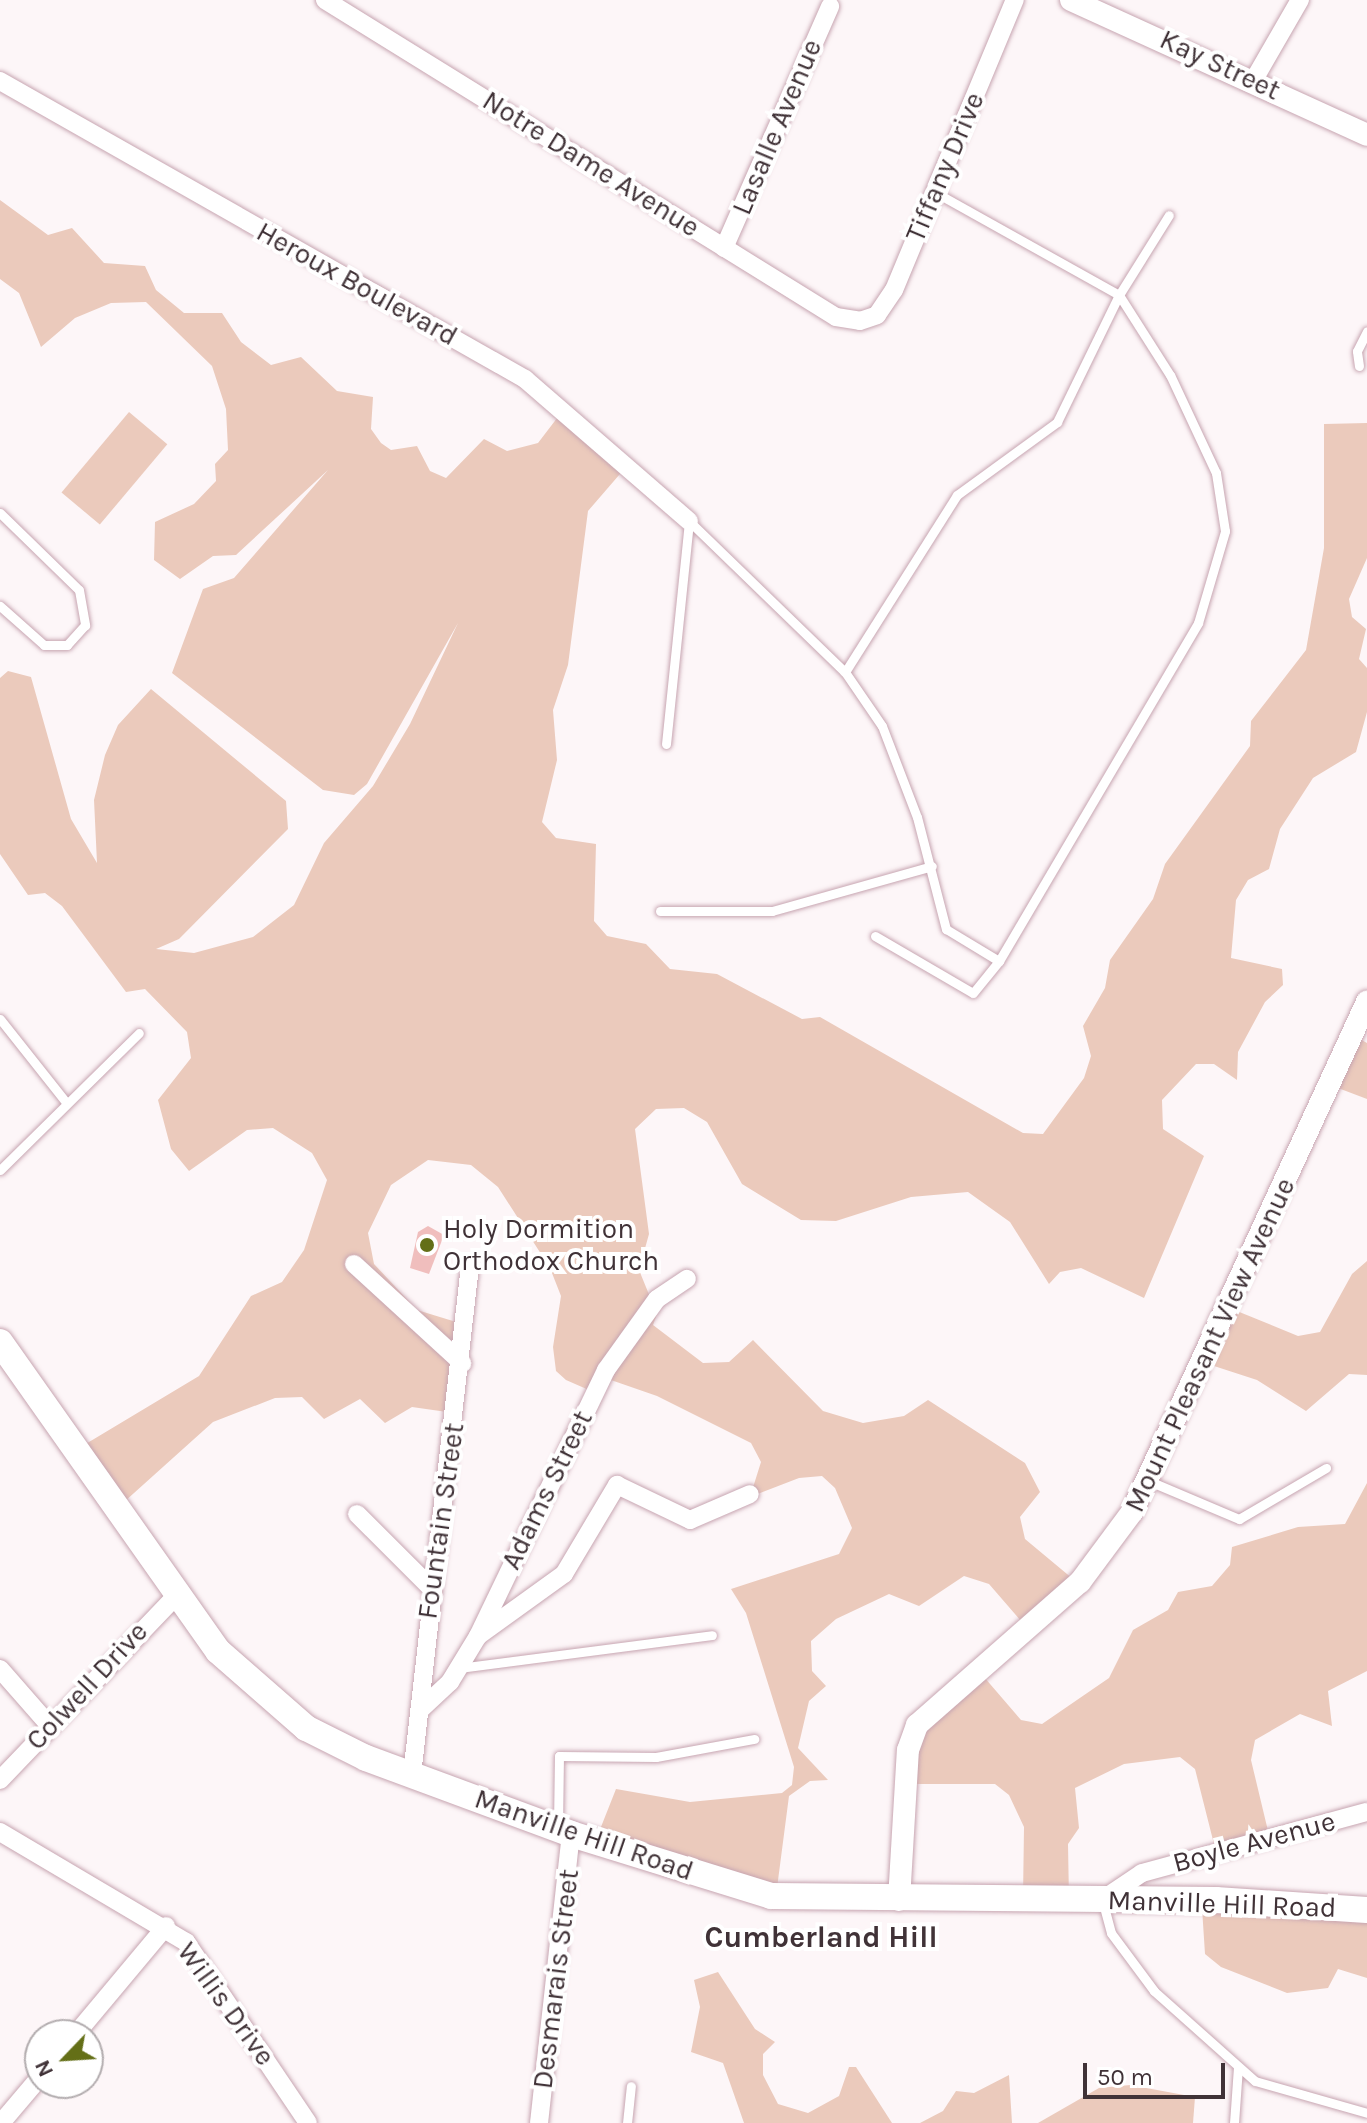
<!DOCTYPE html>
<html>
<head>
<meta charset="utf-8">
<style>
  body { margin:0 }
  #map { position:relative; width:1367px; height:2123px; overflow:hidden; background:#fdf6f8; font-family:Karla,sans-serif }
  div>[style] { position:absolute }
  .green>* { inset:0; background:#ebcabc; transform-origin:0 0 }
  .building>* { inset:0; background:#f0bebd }
  .roads { filter:drop-shadow(0 0 2px #c7a5b1) drop-shadow(0 0 2px #c7a5b1) }
  .service>* { height:9px; margin:-4.5px; padding:0 4.5px; transform-origin:4.5px; border-radius:4.5px; background:#fff }
  .minor>* { height:18px; margin:-9px; padding:0 9px; transform-origin:9px; border-radius:9px; background:#fff }
  .tertiary>* { height:22px; margin:-11px; padding:0 11px; transform-origin:11px; border-radius:11px; background:#fff }
  .secondary>* { height:26px; margin:-13px; padding:0 13px; transform-origin:13px; border-radius:13px; background:#fff }
  .dots>* { width:22px; height:22px; translate:-50% -50%; box-sizing:border-box; border:4px solid #fff; border-radius:50% }
  span { translate:-50% -50%; white-space:nowrap; text-align:center; line-height:1.15; -webkit-text-stroke:8px #fff; paint-order:stroke }
  .street-label { font-size:28px; color:#403237 }
  .poi-label { font-size:28px; color:#403237 }
  .left { translate:0 -50%; text-align:left }
  .neighbourhood-label { font-size:30px; color:#403237; font-weight:700 }
  .north { position:absolute; left:24px; top:2019px; width:80px; height:80px; box-sizing:border-box; background:#fff; border:2px solid #b3adaf; border-radius:50%; rotate:245deg; font-size:22px; font-weight:700; line-height:32px; text-align:center; color:#403237 }
  .north::after { content:''; display:block; margin:auto; width:28px; height:36px; background:#646f17; clip-path:polygon(50% 0,100% 100%,50% 72%,0 100%) }
  .scale { position:absolute; left:1083px; top:2063px; width:142px; height:36px; box-sizing:border-box; border:4px solid #403237; border-top:0; padding-left:10px; font-size:24px; line-height:28px; white-space:nowrap; color:#403237; -webkit-text-stroke:6px #fff; paint-order:stroke }
</style>
</head>
<body>
<div id="map">
  <div class="green">
    <div style="clip-path:polygon(0 200px,48px 235px,72px 228px,104px 263px,145px 266px,156px 290px,184px 313px,222px 313px,241px 342px,271px 365px,301px 357px,337px 391px,373px 397px,371px 429px,381px 443px,391px 450px,417px 446px,430px 471px,446px 478px,484px 439px,507px 451px,538px 443px,564px 409px,626px 467px,588px 511px,568px 665px,553px 710px,557px 760px,542px 822px,556px 838px,596px 844px,594px 921px,607px 936px,646px 944px,670px 969px,717px 974px,802px 1019px,820px 1017px,1023px 1133px,1043px 1134px,1084px 1078px,1091px 1056px,1083px 1026px,1105px 988px,1110px 960px,1153px 899px,1165px 864px,1250px 746px,1251px 721px,1306px 650px,1324px 548px,1324px 424px,1367px 423px,1367px 558px,1349px 599px,1352px 617px,1366px 629px,1359px 659px,1367px 668px,1367px 712px,1356px 752px,1313px 778px,1280px 829px,1269px 869px,1248px 880px,1236px 900px,1231px 958px,1282px 969px,1283px 985px,1265px 1002px,1238px 1052px,1237px 1080px,1214px 1064px,1196px 1064px,1162px 1100px,1163px 1129px,1204px 1156px,1144px 1298px,1081px 1268px,1060px 1272px,1049px 1284px,1010px 1222px,968px 1192px,911px 1197px,836px 1221px,801px 1220px,742px 1184px,707px 1122px,684px 1108px,656px 1109px,635px 1129px,649px 1234px,639px 1270px,657px 1314px,653px 1325px,703px 1363px,729px 1362px,753px 1340px,823px 1411px,863px 1423px,904px 1416px,928px 1400px,1025px 1463px,1040px 1492px,1020px 1517px,1025px 1539px,1079px 1584px,1027px 1628px,989px 1584px,964px 1576px,919px 1606px,889px 1594px,836px 1619px,811px 1641px,812px 1671px,826px 1686px,809px 1701px,798px 1748px,828px 1780px,810px 1781px,789px 1796px,777px 1888px,597px 1837px,616px 1789px,690px 1802px,782px 1793px,792px 1785px,794px 1767px,746px 1613px,731px 1589px,839px 1554px,852px 1528px,835px 1488px,822px 1476px,799px 1478px,750px 1497px,761px 1462px,751px 1443px,657px 1396px,608px 1379px,598px 1394px,566px 1380px,556px 1371px,553px 1347px,561px 1296px,550px 1268px,498px 1187px,471px 1165px,428px 1160px,391px 1185px,368px 1233px,374px 1264px,417px 1310px,466px 1325px,454px 1413px,412px 1407px,385px 1423px,360px 1399px,324px 1419px,302px 1397px,275px 1398px,213px 1422px,124px 1502px,84px 1445px,199px 1376px,251px 1296px,282px 1282px,304px 1250px,327px 1180px,312px 1153px,273px 1128px,247px 1130px,189px 1171px,171px 1149px,158px 1100px,191px 1058px,187px 1032px,145px 989px,126px 992px,62px 906px,45px 893px,28px 895px,0 854px,0 678px,8px 671px,31px 677px,71px 819px,97px 863px,94px 800px,105px 755px,118px 725px,151px 689px,286px 801px,288px 829px,179px 939px,156px 949px,194px 953px,253px 937px,294px 905px,324px 843px,373px 786px,410px 724px,458px 623px,367px 784px,354px 795px,323px 790px,172px 673px,203px 589px,234px 578px,328px 470px,236px 555px,213px 556px,180px 579px,154px 560px,155px 522px,194px 504px,216px 481px,215px 464px,228px 450px,226px 409px,212px 366px,146px 302px,111px 303px,75px 318px,41px 347px,19px 293px,0 279px)"></div>
    <div style="left:129px;top:412px;width:50px;height:105px;rotate:40deg"></div>
    <div style="clip-path:polygon(1358px 1038px,1367px 1043px,1367px 1099px,1338px 1088px)"></div>
    <div style="clip-path:polygon(1367px 1261px,1367px 1375px,1349px 1374px,1306px 1411px,1257px 1380px,1214px 1366px,1232px 1309px,1298px 1336px,1320px 1332px,1352px 1274px)"></div>
    <div style="clip-path:polygon(1367px 1483px,1367px 1671px,1328px 1691px,1332px 1726px,1300px 1714px,1255px 1740px,1251px 1760px,1269px 1835px,1216px 1852px,1195px 1769px,1180px 1757px,1124px 1764px,1075px 1788px,1079px 1828px,1068px 1844px,1069px 1900px,1023px 1897px,1024px 1827px,1009px 1795px,995px 1784px,913px 1784px,922px 1722px,978px 1670px,1021px 1720px,1042px 1724px,1109px 1678px,1133px 1630px,1168px 1610px,1178px 1592px,1212px 1586px,1230px 1565px,1232px 1547px,1298px 1527px,1345px 1524px)"></div>
    <div style="clip-path:polygon(1202px 1908px,1367px 1912px,1367px 1978px,1338px 1969px,1328px 1988px,1287px 1993px,1221px 1967px,1205px 1954px)"></div>
    <div style="clip-path:polygon(718px 1972px,755px 2029px,775px 2042px,763px 2054px,763px 2075px,778px 2104px,808px 2113px,839px 2096px,849px 2067px,856px 2067px,892px 2123px,744px 2123px,723px 2063px,691px 2052px,700px 2007px,694px 1980px)"></div>
    <div style="clip-path:polygon(1009px 2075px,1012px 2123px,920px 2123px,943px 2111px,956px 2091px,974px 2093px)"></div>
    <div style="clip-path:polygon(1130px 2085px,1195px 2097px,1193px 2123px,1038px 2123px,1099px 2088px)"></div>
  </div>
  <div class="building">
    <div style="clip-path:polygon(428px 1226px,444px 1235px,429px 1274px,410px 1268px,418px 1232px)"></div>
  </div>
  <div class="roads">
    <div class="service">
      <div style="left:1359px;top:366px;width:15px;rotate:-98deg"></div>
      <div style="left:1357px;top:351px;width:22px;rotate:-63deg"></div>
      <div style="left:0;top:513px;width:110px;rotate:44.3deg"></div>
      <div style="left:79px;top:590px;width:36px;rotate:80deg"></div>
      <div style="left:85px;top:625px;width:27px;rotate:132deg"></div>
      <div style="left:67px;top:645px;width:23px;rotate:180deg"></div>
      <div style="left:44px;top:645px;width:59px;rotate:-138.4deg"></div>
      <div style="left:845px;top:672px;width:209px;rotate:-57.7deg"></div>
      <div style="left:957px;top:495px;width:124px;rotate:-36.1deg"></div>
      <div style="left:1057px;top:422px;width:141px;rotate:-64deg"></div>
      <div style="left:1119px;top:295px;width:94px;rotate:-58deg"></div>
      <div style="left:666px;top:744px;width:224px;rotate:-84.1deg"></div>
      <div style="left:689px;top:521px;width:217px;rotate:44.1deg"></div>
      <div style="left:845px;top:672px;width:65px;rotate:55.6deg"></div>
      <div style="left:882px;top:726px;width:97px;rotate:69deg"></div>
      <div style="left:917px;top:817px;width:116px;rotate:75.5deg"></div>
      <div style="left:946px;top:929px;width:62px;rotate:31.1deg"></div>
      <div style="left:999px;top:961px;width:392px;rotate:-59.5deg"></div>
      <div style="left:1198px;top:623px;width:96px;rotate:-73.6deg"></div>
      <div style="left:1225px;top:531px;width:59px;rotate:-98.8deg"></div>
      <div style="left:1216px;top:473px;width:108px;rotate:-115.1deg"></div>
      <div style="left:1170px;top:375px;width:95px;rotate:-122.5deg"></div>
      <div style="left:1119px;top:295px;width:211px;rotate:-150.8deg"></div>
      <div style="left:660px;top:911px;width:112px"></div>
      <div style="left:772px;top:911px;width:166px;rotate:-15.7deg"></div>
      <div style="left:875px;top:936px;width:113px;rotate:30.2deg"></div>
      <div style="left:973px;top:993px;width:41px;rotate:-50.9deg"></div>
      <div style="left:0;top:1019px;width:105px;rotate:51.6deg"></div>
      <div style="left:0;top:1170px;width:195px;rotate:-44.6deg"></div>
      <div style="left:1149px;top:1481px;width:98px;rotate:22.9deg"></div>
      <div style="left:1239px;top:1519px;width:101px;rotate:-30.4deg"></div>
      <div style="left:459px;top:1668px;width:255px;rotate:-7.4deg"></div>
      <div style="left:558px;top:1826px;width:70px;rotate:-89.2deg"></div>
      <div style="left:559px;top:1756px;width:97px;rotate:0.6deg"></div>
      <div style="left:656px;top:1757px;width:100px;rotate:-10.4deg"></div>
      <div style="left:1103px;top:1903px;width:31px;rotate:75deg"></div>
      <div style="left:1111px;top:1933px;width:72px;rotate:53.4deg"></div>
      <div style="left:1154px;top:1991px;width:135px;rotate:41.7deg"></div>
      <div style="left:1255px;top:2081px;width:116px;rotate:15.9deg"></div>
      <div style="left:627px;top:2123px;width:37px;rotate:-84deg"></div>
      <div style="left:1234px;top:2123px;width:56px;rotate:-85.9deg"></div>
    </div>
    <div class="minor">
      <div style="left:325px;top:0;width:601px;rotate:31.81deg"></div>
      <div style="left:836px;top:317px;width:24px;rotate:9deg"></div>
      <div style="left:860px;top:321px;width:18px;rotate:-19deg"></div>
      <div style="left:877px;top:315px;width:30px;rotate:-56deg"></div>
      <div style="left:894px;top:290px;width:314px;rotate:-67.4deg"></div>
      <div style="left:0;top:81px;width:604px;rotate:29.58deg"></div>
      <div style="left:525px;top:379px;width:217px;rotate:40.9deg"></div>
      <div style="left:1252px;top:83px;width:96px;rotate:-60deg"></div>
      <div style="left:724px;top:248px;width:264px;rotate:-66.3deg"></div>
      <div style="left:354px;top:1264px;width:147px;rotate:42.5deg"></div>
      <div style="left:357px;top:1514px;width:103px;rotate:45deg"></div>
      <div style="left:478px;top:1636px;width:106px;rotate:-35.8deg"></div>
      <div style="left:564px;top:1574px;width:104px;rotate:-59.2deg"></div>
      <div style="left:617px;top:1485px;width:81px;rotate:25.6deg"></div>
      <div style="left:690px;top:1520px;width:65px;rotate:-23.4deg"></div>
      <div style="left:0;top:1669px;width:74px;rotate:48.8deg"></div>
      <div style="left:420px;top:1710px;width:41px;rotate:-43deg"></div>
      <div style="left:450px;top:1682px;width:54px;rotate:-58.7deg"></div>
      <div style="left:478px;top:1636px;width:295px;rotate:-64.3deg"></div>
      <div style="left:606px;top:1370px;width:87px;rotate:-54.3deg"></div>
      <div style="left:657px;top:1299px;width:36px;rotate:-34deg"></div>
      <div style="left:412px;top:1775px;width:512px;rotate:-83.5deg"></div>
      <div style="left:0;top:1780px;width:256px;rotate:-46.3deg"></div>
      <div style="left:0;top:1832px;width:216px;rotate:30.6deg"></div>
      <div style="left:186px;top:1942px;width:218px;rotate:56deg"></div>
      <div style="left:1102px;top:1900px;width:48px;rotate:-34deg"></div>
      <div style="left:1142px;top:1873px;width:233px;rotate:-15.2deg"></div>
      <div style="left:75px;top:2035px;width:142px;rotate:-50.1deg"></div>
      <div style="left:1px;top:2123px;width:60px;rotate:-49.7deg"></div>
      <div style="left:539px;top:2123px;width:291px;rotate:-83.7deg"></div>
    </div>
    <div class="tertiary">
      <div style="left:1071px;top:0;width:325px;rotate:24.5deg"></div>
      <div style="left:899px;top:1900px;width:150px;rotate:-86.6deg"></div>
      <div style="left:908px;top:1750px;width:27px;rotate:-70deg"></div>
      <div style="left:917px;top:1725px;width:217px;rotate:-41.3deg"></div>
      <div style="left:1080px;top:1582px;width:87px;rotate:-53.4deg"></div>
      <div style="left:1132px;top:1512px;width:562px;rotate:-65.26deg"></div>
    </div>
    <div class="secondary">
      <div style="left:0;top:1342px;width:378px;rotate:54.8deg"></div>
      <div style="left:218px;top:1651px;width:117px;rotate:41.2deg"></div>
      <div style="left:306px;top:1728px;width:67px;rotate:26.6deg"></div>
      <div style="left:366px;top:1758px;width:219px;rotate:20.3deg"></div>
      <div style="left:571px;top:1834px;width:209px;rotate:17.2deg"></div>
      <div style="left:771px;top:1896px;width:445px;rotate:0.5deg"></div>
      <div style="left:1216px;top:1900px;width:151px;rotate:3.8deg"></div>
    </div>
  </div>
  <div class="dots">
    <div style="left:427px;top:1245px;background:#646f17"></div>
  </div>
  <div class="street-label">
    <span style="left:1220px;top:65px;rotate:25deg">Kay Street</span>
    <span style="left:777px;top:127px;rotate:-67deg">Lasalle Avenue</span>
    <span style="left:591px;top:164px;rotate:32deg">Notre Dame Avenue</span>
    <span style="left:945px;top:167px;rotate:-67deg">Tiffany Drive</span>
    <span style="left:357px;top:284px;rotate:29deg">Heroux Boulevard</span>
    <span style="left:1210px;top:1345px;rotate:-65deg">Mount Pleasant View Avenue</span>
    <span style="left:547px;top:1490px;rotate:-64deg">Adams Street</span>
    <span style="left:441px;top:1521px;rotate:-82deg">Fountain Street</span>
    <span style="left:87px;top:1686px;rotate:-47deg">Colwell Drive</span>
    <span style="left:584px;top:1835px;rotate:19deg">Manville Hill Road</span>
    <span style="left:1254px;top:1842px;rotate:-15deg">Boyle Avenue</span>
    <span style="left:1222px;top:1904px;rotate:2deg">Manville Hill Road</span>
    <span style="left:556px;top:1979px;rotate:-83deg">Desmarais Street</span>
    <span style="left:226px;top:2004px;rotate:54deg">Willis Drive</span>
  </div>
  <div class="poi-label">
    <span class="left" style="left:443px;top:1245px">Holy Dormition<br>Orthodox Church</span>
  </div>
  <div class="neighbourhood-label">
    <span style="left:821px;top:1937px">Cumberland Hill</span>
  </div>
  <div class="north">N</div>
  <div class="scale">50 m</div>
</div>
</body>
</html>
